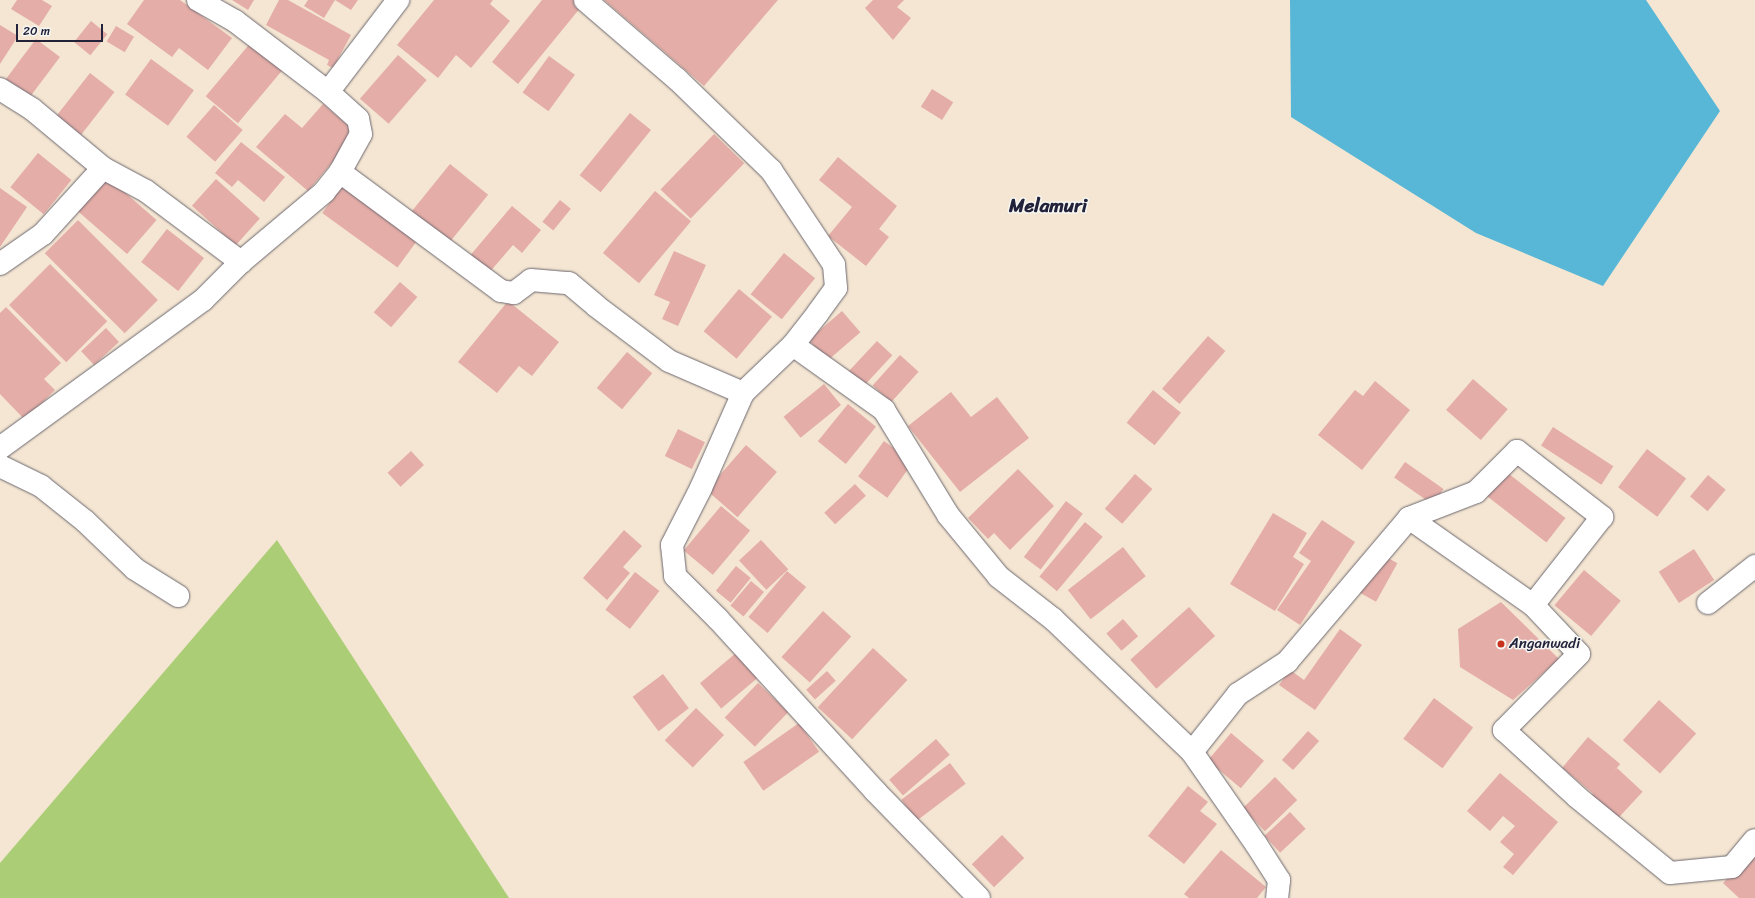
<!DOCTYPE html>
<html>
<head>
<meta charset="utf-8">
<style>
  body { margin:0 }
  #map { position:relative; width:1755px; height:898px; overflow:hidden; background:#f4e6d2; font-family:Sriracha,sans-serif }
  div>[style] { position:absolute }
  .green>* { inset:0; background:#abcd76 }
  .water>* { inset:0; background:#58b7d6 }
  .building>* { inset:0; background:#e4ada7; transform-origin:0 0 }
  .roads { filter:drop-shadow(0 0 1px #6c6770) drop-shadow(0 0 1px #6c6770) }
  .minor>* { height:22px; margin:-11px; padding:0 11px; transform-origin:11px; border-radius:11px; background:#fff }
  .dots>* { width:11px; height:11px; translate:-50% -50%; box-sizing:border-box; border:2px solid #f6f6f2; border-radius:50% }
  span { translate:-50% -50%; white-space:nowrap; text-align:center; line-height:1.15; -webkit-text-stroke:3px #f6f6f2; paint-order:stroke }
  .poi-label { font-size:15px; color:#22223b }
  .left { translate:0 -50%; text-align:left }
  .district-label { font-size:19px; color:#22223b; font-weight:700 }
  .scale { position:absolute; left:16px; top:24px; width:87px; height:18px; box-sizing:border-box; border:2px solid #22223b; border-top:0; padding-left:5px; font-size:12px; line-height:14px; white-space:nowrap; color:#22223b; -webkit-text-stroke:3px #f6f6f2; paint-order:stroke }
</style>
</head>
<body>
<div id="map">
  <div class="green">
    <div style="clip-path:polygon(277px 540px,509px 898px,0 898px,0 863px)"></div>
  </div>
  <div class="water">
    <div style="clip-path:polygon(1290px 0,1646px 0,1720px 111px,1603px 286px,1476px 233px,1291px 117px)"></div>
  </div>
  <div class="building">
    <div style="clip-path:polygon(17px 0,42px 0,52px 6px,39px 26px,11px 9px)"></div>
    <div style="clip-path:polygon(144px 0,180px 0,232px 38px,208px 70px,179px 48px,172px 57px,127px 24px)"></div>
    <div style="clip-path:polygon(232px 0,254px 0,248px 10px)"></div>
    <div style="clip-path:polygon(279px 0,288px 0,351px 35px,333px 68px,327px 65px,329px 60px,266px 25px)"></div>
    <div style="clip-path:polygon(308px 0,358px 0,351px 10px,335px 0,324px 18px,304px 6px)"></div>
    <div style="clip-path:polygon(434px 0,493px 0,490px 4px,510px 21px,471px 68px,456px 55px,438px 78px,397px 45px)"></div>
    <div style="clip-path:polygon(542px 0,573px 0,581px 7px,518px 84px,492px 62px)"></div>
    <div style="clip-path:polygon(604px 0,778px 0,704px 86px)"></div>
    <div style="clip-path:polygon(873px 0,904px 0,897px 7px,911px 18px,893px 40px,865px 8px)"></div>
    <div style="left:91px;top:21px;width:21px;height:27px;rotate:39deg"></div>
    <div style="clip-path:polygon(0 25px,18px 36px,0 64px)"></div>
    <div style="left:116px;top:26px;width:21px;height:18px;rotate:31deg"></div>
    <div style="left:36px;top:39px;width:30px;height:50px;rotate:37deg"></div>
    <div style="left:252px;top:41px;width:42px;height:72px;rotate:40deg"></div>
    <div style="left:398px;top:55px;width:38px;height:58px;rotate:41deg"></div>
    <div style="left:549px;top:56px;width:32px;height:45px;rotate:36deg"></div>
    <div style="left:151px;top:59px;width:53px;height:44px;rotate:36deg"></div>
    <div style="left:90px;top:73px;width:31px;height:54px;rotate:38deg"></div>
    <div style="left:932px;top:89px;width:25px;height:21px;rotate:32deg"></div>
    <div style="clip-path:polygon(323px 104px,357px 133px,308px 191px,256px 147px,285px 114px,302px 128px)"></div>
    <div style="left:214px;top:105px;width:38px;height:42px;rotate:41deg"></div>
    <div style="left:630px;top:113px;width:27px;height:80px;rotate:39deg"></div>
    <div style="left:714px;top:134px;width:42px;height:77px;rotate:44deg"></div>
    <div style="clip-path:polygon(241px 142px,285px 177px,264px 202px,238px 180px,232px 187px,215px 173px)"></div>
    <div style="left:38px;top:153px;width:43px;height:44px;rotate:39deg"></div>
    <div style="clip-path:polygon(838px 157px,897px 206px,879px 229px,889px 237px,866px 266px,828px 236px,852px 207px,819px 180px)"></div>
    <div style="left:450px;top:164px;width:49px;height:62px;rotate:39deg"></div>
    <div style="left:106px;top:176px;width:67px;height:45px;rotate:41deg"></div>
    <div style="left:216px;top:179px;width:59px;height:36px;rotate:42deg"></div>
    <div style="left:344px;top:183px;width:93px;height:37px;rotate:36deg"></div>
    <div style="clip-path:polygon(0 188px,27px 207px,0 247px)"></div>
    <div style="left:655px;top:191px;width:47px;height:81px;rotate:40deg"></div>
    <div style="left:560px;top:200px;width:14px;height:28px;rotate:39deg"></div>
    <div style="clip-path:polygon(512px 206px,541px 230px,522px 253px,513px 245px,488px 274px,468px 258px)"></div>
    <div style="left:78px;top:220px;width:113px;height:47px;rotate:45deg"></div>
    <div style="left:167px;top:229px;width:47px;height:42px;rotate:38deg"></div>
    <div style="clip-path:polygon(674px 251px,706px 265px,678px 326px,662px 319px,670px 302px,654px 295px)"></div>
    <div style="left:784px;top:253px;width:40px;height:53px;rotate:39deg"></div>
    <div style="left:50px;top:264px;width:81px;height:58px;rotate:45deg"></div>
    <div style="left:400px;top:282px;width:23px;height:40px;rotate:41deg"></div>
    <div style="left:739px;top:289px;width:43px;height:55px;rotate:40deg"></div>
    <div style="clip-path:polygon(508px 301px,559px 342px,532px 376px,519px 366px,497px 393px,458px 362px)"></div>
    <div style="clip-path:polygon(6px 307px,61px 363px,44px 379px,55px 390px,25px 420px,0 394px,0 313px)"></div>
    <div style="left:842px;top:311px;width:28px;height:44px;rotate:49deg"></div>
    <div style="left:106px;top:328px;width:19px;height:34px;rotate:47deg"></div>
    <div style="left:1208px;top:336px;width:23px;height:70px;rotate:41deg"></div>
    <div style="left:877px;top:341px;width:21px;height:47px;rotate:43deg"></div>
    <div style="left:627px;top:352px;width:33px;height:47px;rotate:40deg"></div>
    <div style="left:900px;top:355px;width:25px;height:41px;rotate:42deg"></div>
    <div style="left:1473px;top:379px;width:46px;height:41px;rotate:41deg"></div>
    <div style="clip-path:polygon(1375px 381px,1410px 410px,1362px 470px,1318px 435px,1355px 390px,1363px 396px)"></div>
    <div style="left:824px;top:384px;width:27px;height:52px;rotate:51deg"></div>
    <div style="left:1153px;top:390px;width:36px;height:42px;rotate:39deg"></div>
    <div style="clip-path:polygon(951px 392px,971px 417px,997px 397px,1029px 438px,960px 492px,908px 426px)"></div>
    <div style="left:848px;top:404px;width:36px;height:48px;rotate:39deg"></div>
    <div style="left:1553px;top:427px;width:72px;height:22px;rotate:33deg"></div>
    <div style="left:678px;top:429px;width:30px;height:30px;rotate:26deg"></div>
    <div style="left:884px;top:441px;width:36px;height:44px;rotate:36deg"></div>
    <div style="left:746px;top:445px;width:41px;height:60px;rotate:41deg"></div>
    <div style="left:1647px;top:449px;width:49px;height:48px;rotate:37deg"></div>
    <div style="left:411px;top:451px;width:19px;height:32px;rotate:47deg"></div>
    <div style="left:1405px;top:462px;width:47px;height:19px;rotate:35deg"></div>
    <div style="clip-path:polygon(1018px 469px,1054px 506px,1010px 550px,994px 533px,988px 539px,968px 518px)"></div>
    <div style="left:1504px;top:470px;width:78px;height:31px;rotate:38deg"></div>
    <div style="left:1135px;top:474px;width:23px;height:46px;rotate:41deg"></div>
    <div style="left:1708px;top:475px;width:23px;height:28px;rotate:40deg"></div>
    <div style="left:855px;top:484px;width:16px;height:42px;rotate:47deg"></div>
    <div style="left:1066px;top:501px;width:21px;height:70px;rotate:37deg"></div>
    <div style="left:721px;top:506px;width:38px;height:58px;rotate:40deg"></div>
    <div style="clip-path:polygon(1273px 513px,1307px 533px,1293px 557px,1304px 564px,1275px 611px,1230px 584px)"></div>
    <div style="clip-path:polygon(1322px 520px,1355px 542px,1300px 625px,1277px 610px,1311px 561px,1299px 553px)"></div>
    <div style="left:1085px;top:522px;width:23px;height:71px;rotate:40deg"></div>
    <div style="clip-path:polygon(624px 530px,642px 546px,623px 567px,630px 573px,607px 600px,583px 578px)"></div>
    <div style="left:761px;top:540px;width:40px;height:30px;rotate:47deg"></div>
    <div style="left:1123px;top:547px;width:37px;height:70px;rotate:52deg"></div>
    <div style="left:1694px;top:549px;width:37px;height:42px;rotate:57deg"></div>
    <div style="left:1379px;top:553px;width:21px;height:44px;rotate:29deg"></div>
    <div style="left:736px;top:566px;width:19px;height:32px;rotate:39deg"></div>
    <div style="left:1584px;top:570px;width:48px;height:46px;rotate:40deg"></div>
    <div style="left:787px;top:571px;width:25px;height:60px;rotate:40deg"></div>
    <div style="left:635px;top:572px;width:31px;height:48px;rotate:38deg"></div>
    <div style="left:751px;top:581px;width:17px;height:32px;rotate:40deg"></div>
    <div style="clip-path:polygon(1501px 602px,1559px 659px,1513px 700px,1460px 667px,1458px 629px)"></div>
    <div style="left:1189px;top:607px;width:39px;height:79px;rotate:48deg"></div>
    <div style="left:823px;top:611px;width:38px;height:62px;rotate:42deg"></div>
    <div style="left:1123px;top:619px;width:23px;height:22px;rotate:49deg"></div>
    <div style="clip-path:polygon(1340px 629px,1362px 645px,1315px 710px,1279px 685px,1290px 670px,1304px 680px)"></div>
    <div style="left:873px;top:648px;width:47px;height:81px;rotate:43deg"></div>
    <div style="left:736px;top:653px;width:33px;height:47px;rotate:50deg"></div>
    <div style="left:827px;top:671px;width:13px;height:28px;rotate:48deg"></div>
    <div style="left:663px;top:674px;width:43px;height:38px;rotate:53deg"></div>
    <div style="left:758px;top:683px;width:42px;height:48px;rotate:44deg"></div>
    <div style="left:1434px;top:698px;width:49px;height:51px;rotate:37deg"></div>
    <div style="left:1659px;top:700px;width:50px;height:54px;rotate:42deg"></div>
    <div style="left:696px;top:708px;width:39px;height:45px;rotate:44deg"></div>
    <div style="left:799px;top:723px;width:35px;height:68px;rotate:55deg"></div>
    <div style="left:1308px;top:731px;width:15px;height:39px;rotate:42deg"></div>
    <div style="left:1231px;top:733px;width:43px;height:36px;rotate:40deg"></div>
    <div style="left:1588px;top:737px;width:42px;height:40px;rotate:40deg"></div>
    <div style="left:936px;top:739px;width:21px;height:62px;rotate:49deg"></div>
    <div style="left:950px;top:763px;width:26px;height:61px;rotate:53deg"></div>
    <div style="left:1617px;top:768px;width:35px;height:38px;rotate:43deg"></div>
    <div style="clip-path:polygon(1500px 773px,1558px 822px,1513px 875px,1503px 867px,1514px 854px,1500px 842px,1515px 826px,1503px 816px,1490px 831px,1467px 811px)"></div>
    <div style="left:1275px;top:777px;width:32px;height:45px;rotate:46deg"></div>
    <div style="clip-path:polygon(1188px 786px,1208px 802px,1200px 811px,1217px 824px,1184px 864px,1148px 836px)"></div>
    <div style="left:1290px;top:812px;width:23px;height:35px;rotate:47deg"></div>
    <div style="left:1002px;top:835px;width:32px;height:42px;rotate:46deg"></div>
    <div style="clip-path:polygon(1755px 848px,1755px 898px,1739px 898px,1723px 883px)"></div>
    <div style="clip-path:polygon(1221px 850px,1266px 887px,1257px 898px,1189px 898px,1184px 894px)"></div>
  </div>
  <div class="roads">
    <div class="minor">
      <div style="left:198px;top:0;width:43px;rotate:29.6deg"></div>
      <div style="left:235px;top:21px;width:117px;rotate:37.4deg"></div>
      <div style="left:585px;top:0;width:121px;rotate:40.7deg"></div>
      <div style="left:677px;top:79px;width:131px;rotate:44.1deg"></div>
      <div style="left:771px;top:170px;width:114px;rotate:56.4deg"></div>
      <div style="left:834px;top:265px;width:23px;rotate:85deg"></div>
      <div style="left:836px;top:288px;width:31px;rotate:126deg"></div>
      <div style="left:818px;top:313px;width:41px;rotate:128deg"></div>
      <div style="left:793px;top:345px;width:69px;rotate:136.2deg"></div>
      <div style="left:0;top:89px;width:38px;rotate:32deg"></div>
      <div style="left:32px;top:109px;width:92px;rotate:39.7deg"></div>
      <div style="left:103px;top:168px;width:49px;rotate:28.1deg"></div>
      <div style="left:146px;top:191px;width:119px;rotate:36.8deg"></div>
      <div style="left:340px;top:172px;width:200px;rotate:36.5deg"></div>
      <div style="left:501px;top:291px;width:13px;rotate:9deg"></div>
      <div style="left:514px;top:293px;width:21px;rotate:-37deg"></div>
      <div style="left:531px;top:280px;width:38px;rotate:5deg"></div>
      <div style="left:569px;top:283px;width:35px;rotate:40deg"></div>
      <div style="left:596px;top:306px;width:91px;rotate:37deg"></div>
      <div style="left:669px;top:361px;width:81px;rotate:23.4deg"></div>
      <div style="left:743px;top:393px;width:104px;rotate:113.9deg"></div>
      <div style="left:701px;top:488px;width:64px;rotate:117deg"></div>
      <div style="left:672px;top:545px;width:31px;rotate:84deg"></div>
      <div style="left:675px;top:576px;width:61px;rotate:45deg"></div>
      <div style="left:718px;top:619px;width:233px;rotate:47.6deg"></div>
      <div style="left:875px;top:791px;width:149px;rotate:45.8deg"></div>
      <div style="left:0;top:264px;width:52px;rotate:-34.9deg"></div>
      <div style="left:43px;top:234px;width:89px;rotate:-47.7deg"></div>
      <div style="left:793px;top:345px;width:112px;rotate:35.5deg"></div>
      <div style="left:884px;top:410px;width:123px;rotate:58.6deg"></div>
      <div style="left:948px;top:515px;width:80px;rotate:50.6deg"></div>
      <div style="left:999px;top:577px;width:68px;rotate:37.9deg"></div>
      <div style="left:1053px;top:619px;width:192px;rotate:43.7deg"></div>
      <div style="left:1192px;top:752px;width:112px;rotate:55.2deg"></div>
      <div style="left:1256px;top:844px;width:43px;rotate:57.4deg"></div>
      <div style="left:1279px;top:880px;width:18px;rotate:96deg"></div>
      <div style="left:0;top:448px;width:251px;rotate:-36.1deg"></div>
      <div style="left:203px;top:300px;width:54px;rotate:-45deg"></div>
      <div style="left:241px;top:262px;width:109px;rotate:-40.1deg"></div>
      <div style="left:324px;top:192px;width:26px;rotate:-51deg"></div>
      <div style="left:340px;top:172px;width:43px;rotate:-61.1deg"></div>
      <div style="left:361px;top:134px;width:15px;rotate:-101deg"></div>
      <div style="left:358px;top:119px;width:40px;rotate:-138deg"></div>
      <div style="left:328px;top:92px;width:116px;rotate:-52.7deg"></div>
      <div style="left:0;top:466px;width:46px;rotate:26deg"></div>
      <div style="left:41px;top:486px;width:56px;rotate:38.5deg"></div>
      <div style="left:85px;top:521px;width:69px;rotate:43.8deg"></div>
      <div style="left:135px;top:569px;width:51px;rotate:32.1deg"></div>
      <div style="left:1409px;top:518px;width:151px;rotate:35.1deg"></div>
      <div style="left:1708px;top:603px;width:60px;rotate:-38.2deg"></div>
      <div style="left:1192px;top:752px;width:74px;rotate:-51.6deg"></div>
      <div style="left:1238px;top:694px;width:59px;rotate:-33.1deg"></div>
      <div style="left:1287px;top:662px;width:189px;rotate:-49.7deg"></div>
      <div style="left:1409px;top:518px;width:72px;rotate:-21.2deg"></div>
      <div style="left:1476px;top:492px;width:58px;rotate:-45deg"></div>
      <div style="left:1517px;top:451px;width:108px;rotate:37.8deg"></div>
      <div style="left:1602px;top:517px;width:112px;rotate:128.1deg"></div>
      <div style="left:1533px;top:605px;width:67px;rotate:46.8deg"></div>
      <div style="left:1579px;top:654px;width:107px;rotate:134.6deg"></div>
      <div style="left:1504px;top:730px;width:99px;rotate:42.5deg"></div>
      <div style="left:1577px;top:797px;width:120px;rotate:39.3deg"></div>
      <div style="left:1670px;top:873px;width:62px;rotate:-5.5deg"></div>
      <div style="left:1732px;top:867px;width:35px;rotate:-50deg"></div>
    </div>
  </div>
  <div class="dots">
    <div style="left:1501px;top:644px;background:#c8321e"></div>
  </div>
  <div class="poi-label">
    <span class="left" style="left:1509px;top:644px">Anganwadi</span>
  </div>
  <div class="district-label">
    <span style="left:1048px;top:206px">Melamuri</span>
  </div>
  <div class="scale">20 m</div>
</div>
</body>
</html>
